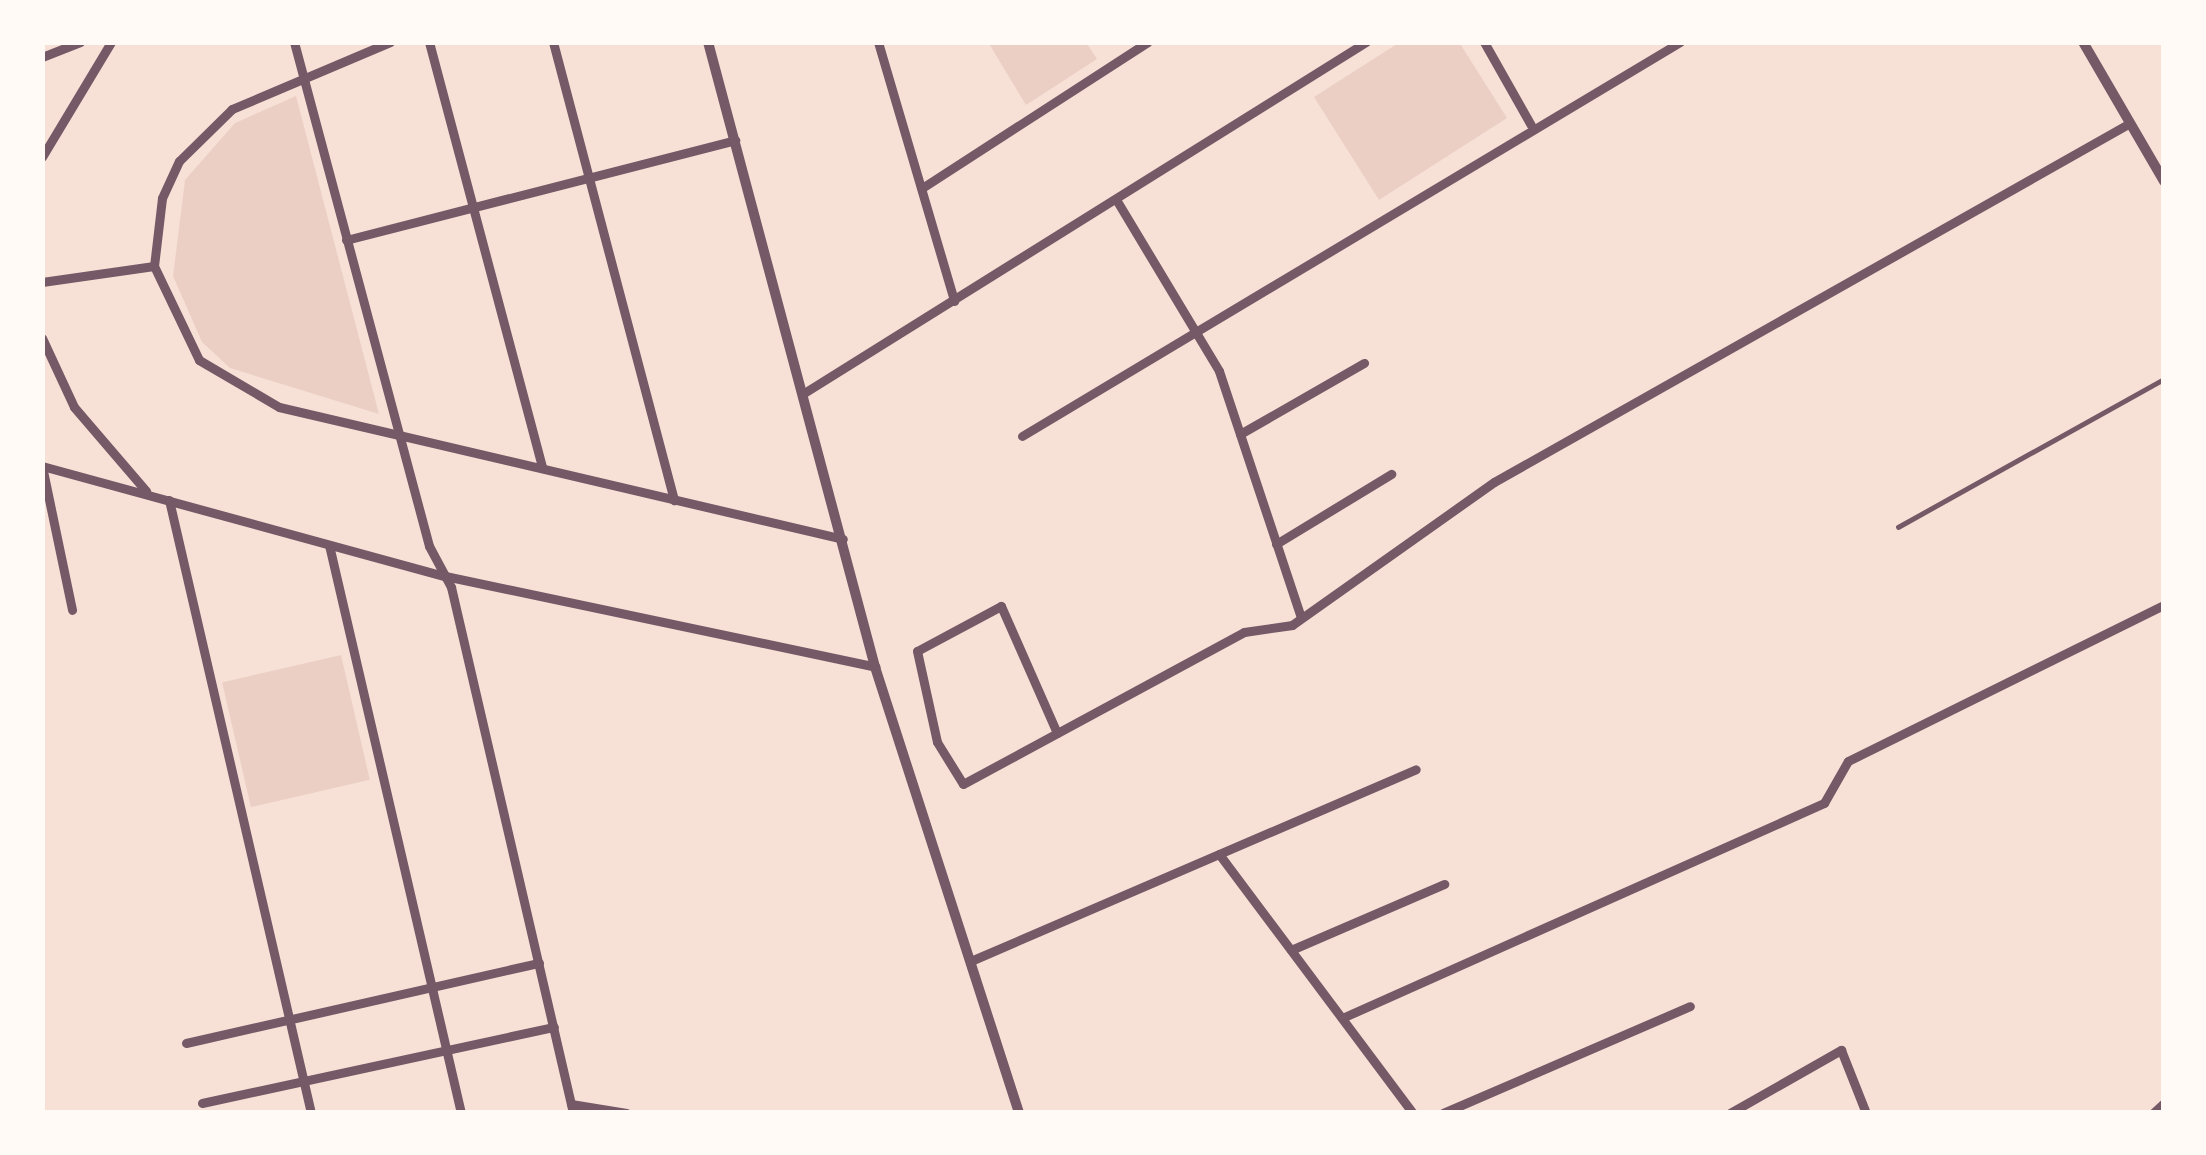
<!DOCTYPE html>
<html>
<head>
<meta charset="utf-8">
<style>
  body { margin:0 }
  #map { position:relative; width:2206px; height:1155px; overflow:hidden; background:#f7e1d7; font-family:Ubuntu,sans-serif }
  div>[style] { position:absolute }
  .green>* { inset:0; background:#ebcfc5; transform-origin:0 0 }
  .service>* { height:4.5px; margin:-2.25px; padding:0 2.25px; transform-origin:2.25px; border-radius:2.25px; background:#755966 }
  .minor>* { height:9px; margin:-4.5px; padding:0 4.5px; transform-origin:4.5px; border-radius:4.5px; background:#755966 }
  .tertiary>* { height:10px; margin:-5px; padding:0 5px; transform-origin:5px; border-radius:5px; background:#755966 }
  span { translate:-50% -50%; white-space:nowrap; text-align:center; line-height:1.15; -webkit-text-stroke:12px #fffaf5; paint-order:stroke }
  .frame { position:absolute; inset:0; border:45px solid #fffaf5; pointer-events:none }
</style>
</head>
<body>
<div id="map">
  <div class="green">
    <div style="clip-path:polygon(988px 42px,1086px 42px,1097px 59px,1026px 105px)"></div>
    <div style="clip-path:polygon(1400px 42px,1459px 42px,1507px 118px,1379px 200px,1314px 97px)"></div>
    <div style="clip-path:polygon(296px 96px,379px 414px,230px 368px,202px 342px,173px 276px,185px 180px,235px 123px)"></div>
    <div style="left:341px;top:655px;width:128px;height:122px;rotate:77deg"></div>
  </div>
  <div class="service">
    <div style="left:1898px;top:527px;width:304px;rotate:-29.1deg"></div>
  </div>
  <div class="minor">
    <div style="left:294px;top:42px;width:522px;rotate:75deg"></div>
    <div style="left:429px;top:546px;width:47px;rotate:61.8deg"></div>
    <div style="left:451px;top:587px;width:540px;rotate:76.94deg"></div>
    <div style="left:390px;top:42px;width:172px;rotate:157deg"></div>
    <div style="left:232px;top:109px;width:74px;rotate:135.5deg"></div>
    <div style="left:179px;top:161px;width:41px;rotate:114.7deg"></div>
    <div style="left:162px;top:198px;width:68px;rotate:96.7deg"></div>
    <div style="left:154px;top:266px;width:104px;rotate:64.4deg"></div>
    <div style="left:199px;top:360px;width:93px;rotate:30.4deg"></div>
    <div style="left:279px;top:407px;width:579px;rotate:13.17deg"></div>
    <div style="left:429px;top:42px;width:441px;rotate:75.1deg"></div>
    <div style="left:553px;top:42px;width:474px;rotate:75.2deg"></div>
    <div style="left:878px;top:42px;width:270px;rotate:73.6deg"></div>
    <div style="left:1484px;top:42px;width:95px;rotate:60.5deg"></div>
    <div style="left:42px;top:57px;width:41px;rotate:-21.5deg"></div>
    <div style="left:42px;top:157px;width:134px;rotate:-59deg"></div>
    <div style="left:922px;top:188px;width:269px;rotate:-32.9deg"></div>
    <div style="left:1117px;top:201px;width:198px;rotate:59deg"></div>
    <div style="left:1219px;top:371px;width:260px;rotate:71.6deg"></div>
    <div style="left:346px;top:240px;width:402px;rotate:-14.4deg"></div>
    <div style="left:42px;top:282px;width:113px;rotate:-8.1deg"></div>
    <div style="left:42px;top:338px;width:76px;rotate:65.1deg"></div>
    <div style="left:74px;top:407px;width:111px;rotate:49.4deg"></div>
    <div style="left:804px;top:393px;width:663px;rotate:-31.99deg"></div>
    <div style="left:1240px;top:434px;width:143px;rotate:-29.8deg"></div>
    <div style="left:1022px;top:436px;width:767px;rotate:-30.91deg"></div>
    <div style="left:42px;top:466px;width:418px;rotate:15.3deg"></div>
    <div style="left:445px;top:576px;width:440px;rotate:11.9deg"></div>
    <div style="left:42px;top:466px;width:147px;rotate:78.2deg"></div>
    <div style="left:169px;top:500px;width:629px;rotate:76.96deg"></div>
    <div style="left:1276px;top:544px;width:135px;rotate:-31.3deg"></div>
    <div style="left:329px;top:545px;width:583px;rotate:76.92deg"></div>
    <div style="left:1057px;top:733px;width:139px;rotate:-113.8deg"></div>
    <div style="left:1001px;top:606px;width:95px;rotate:151.8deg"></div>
    <div style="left:917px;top:651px;width:93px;rotate:77.6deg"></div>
    <div style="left:937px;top:742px;width:49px;rotate:58.2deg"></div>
    <div style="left:963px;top:784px;width:319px;rotate:-28.4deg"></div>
    <div style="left:1244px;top:632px;width:49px;rotate:-8.3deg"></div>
    <div style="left:1292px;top:625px;width:247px;rotate:-35.3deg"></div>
    <div style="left:1494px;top:482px;width:730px;rotate:-29.44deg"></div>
    <div style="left:1219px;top:854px;width:324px;rotate:53.2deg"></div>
    <div style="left:1291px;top:950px;width:167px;rotate:-23.3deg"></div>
    <div style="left:973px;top:960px;width:482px;rotate:-23.3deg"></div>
    <div style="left:1342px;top:1018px;width:528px;rotate:-24.04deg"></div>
    <div style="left:1824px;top:803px;width:48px;rotate:-60.3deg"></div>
    <div style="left:1848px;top:761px;width:352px;rotate:-26.3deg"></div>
    <div style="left:186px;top:1043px;width:362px;rotate:-12.8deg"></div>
    <div style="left:202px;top:1103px;width:360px;rotate:-12.2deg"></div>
    <div style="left:571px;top:1104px;width:56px;rotate:9.3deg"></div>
    <div style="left:1443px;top:1113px;width:269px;rotate:-23.4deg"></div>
    <div style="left:1730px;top:1113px;width:128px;rotate:-29.6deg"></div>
    <div style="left:1841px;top:1050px;width:68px;rotate:68.4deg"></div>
    <div style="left:2153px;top:1113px;width:15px;rotate:-42deg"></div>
  </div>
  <div class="tertiary">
    <div style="left:708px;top:42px;width:647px;rotate:75.04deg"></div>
    <div style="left:875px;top:667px;width:469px;rotate:72.1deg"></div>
    <div style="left:2083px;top:42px;width:161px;rotate:59.8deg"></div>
  </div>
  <div class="frame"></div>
</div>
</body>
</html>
